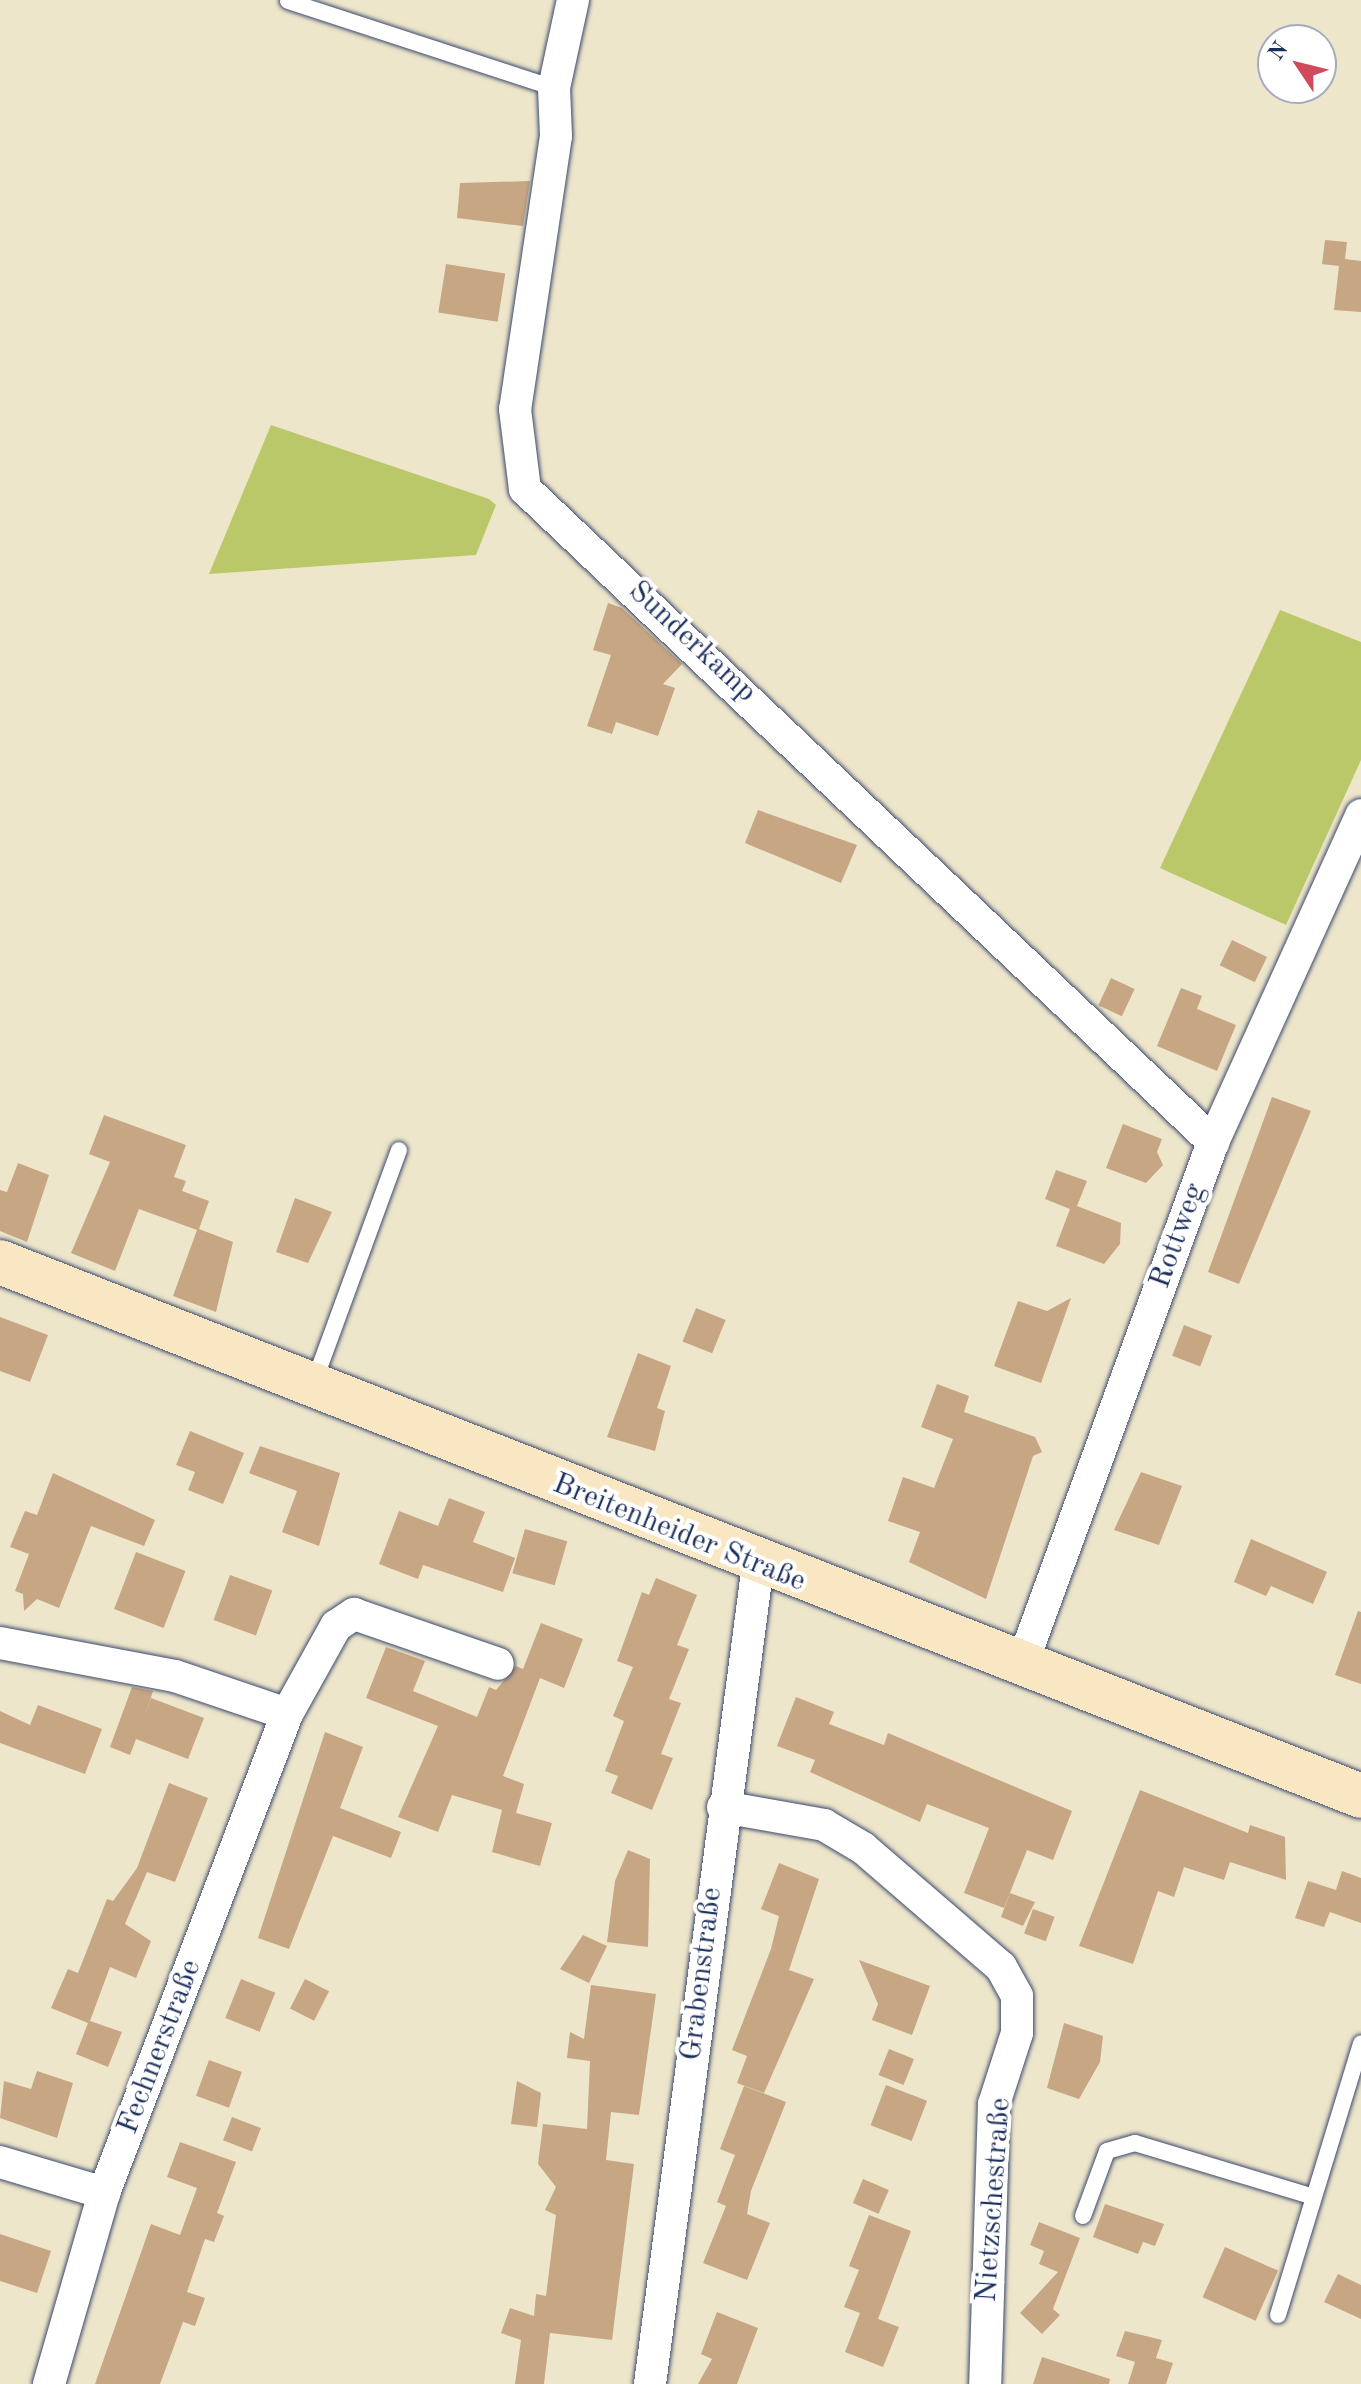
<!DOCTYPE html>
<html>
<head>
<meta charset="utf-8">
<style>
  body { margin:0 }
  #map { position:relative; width:1361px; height:2384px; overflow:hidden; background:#eee6cb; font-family:"Old Standard TT",serif }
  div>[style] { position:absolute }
  .green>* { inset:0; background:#bbc86a }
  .building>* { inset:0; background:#c7a683; transform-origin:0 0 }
  .roads { filter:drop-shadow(0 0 2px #3b4a6e) drop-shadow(0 0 2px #3b4a6e) }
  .lane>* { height:16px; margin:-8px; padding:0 8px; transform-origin:8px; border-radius:8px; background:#fff }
  .street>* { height:32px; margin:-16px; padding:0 16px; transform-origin:16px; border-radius:16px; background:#fff }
  .secondary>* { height:44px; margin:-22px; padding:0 22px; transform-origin:22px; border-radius:22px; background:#f9e7c3 }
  span { translate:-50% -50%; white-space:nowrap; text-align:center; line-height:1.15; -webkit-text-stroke:8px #fff; paint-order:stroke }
  .street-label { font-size:30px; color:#1b2f5e }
  .north { position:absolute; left:1257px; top:24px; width:80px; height:80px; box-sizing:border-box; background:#fff; border:2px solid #a4acbf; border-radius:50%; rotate:305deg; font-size:22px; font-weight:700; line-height:32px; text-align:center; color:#1b2f5e }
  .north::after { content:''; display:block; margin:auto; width:28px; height:36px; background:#d1495b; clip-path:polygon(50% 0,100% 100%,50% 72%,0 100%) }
</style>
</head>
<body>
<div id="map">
  <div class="green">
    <div style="clip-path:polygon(271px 425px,489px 499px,496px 505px,476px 555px,209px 574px)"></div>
    <div style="clip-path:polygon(1280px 610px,1361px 642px,1361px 760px,1286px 925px,1160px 868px)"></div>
  </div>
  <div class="building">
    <div style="clip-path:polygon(530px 181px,523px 226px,457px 218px,460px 183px)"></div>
    <div style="clip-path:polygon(1325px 240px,1347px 242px,1345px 259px,1361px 261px,1361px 312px,1334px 310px,1339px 266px,1322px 264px)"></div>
    <div style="left:446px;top:264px;width:60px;height:49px;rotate:9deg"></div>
    <div style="clip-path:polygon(608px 603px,622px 608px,682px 664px,663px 684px,675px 688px,658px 736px,616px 722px,612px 734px,587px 726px,611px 655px,593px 650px)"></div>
    <div style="clip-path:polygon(758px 810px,857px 845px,841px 883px,745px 843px)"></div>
    <div style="left:1232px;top:940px;width:39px;height:28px;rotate:26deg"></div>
    <div style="left:1111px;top:978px;width:26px;height:30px;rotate:25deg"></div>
    <div style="clip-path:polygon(1181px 988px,1202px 996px,1197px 1009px,1236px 1025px,1217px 1071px,1157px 1046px)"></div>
    <div style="clip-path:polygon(1272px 1097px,1311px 1111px,1239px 1284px,1208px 1272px)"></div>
    <div style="clip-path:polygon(104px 1115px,186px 1145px,174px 1177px,186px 1181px,182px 1191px,209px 1201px,199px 1229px,233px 1242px,216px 1312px,173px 1296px,197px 1230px,139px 1209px,115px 1271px,71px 1253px,110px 1162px,89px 1154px)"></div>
    <div style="clip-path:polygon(1123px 1124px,1162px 1139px,1157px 1152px,1163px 1165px,1146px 1183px,1106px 1168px)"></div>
    <div style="clip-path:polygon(18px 1163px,49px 1175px,27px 1242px,0 1231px,0 1190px,7px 1192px)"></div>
    <div style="clip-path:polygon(1056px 1170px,1087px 1181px,1077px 1206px,1121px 1223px,1120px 1244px,1104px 1264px,1056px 1246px,1070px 1209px,1045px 1199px)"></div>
    <div style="clip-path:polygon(295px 1198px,332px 1212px,308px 1263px,276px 1252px)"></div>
    <div style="clip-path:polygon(1071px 1298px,1041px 1383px,994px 1366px,1018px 1301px,1047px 1311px)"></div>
    <div style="left:696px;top:1308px;width:32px;height:36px;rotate:22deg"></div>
    <div style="clip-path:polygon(0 1317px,48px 1335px,30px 1382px,0 1371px)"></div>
    <div style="left:1184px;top:1325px;width:30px;height:33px;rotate:21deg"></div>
    <div style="clip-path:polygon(638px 1353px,671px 1366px,657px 1408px,665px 1411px,655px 1451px,607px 1437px)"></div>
    <div style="clip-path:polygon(937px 1384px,969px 1396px,964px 1412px,1035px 1437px,1042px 1452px,1033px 1456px,986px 1599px,909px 1562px,920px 1532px,888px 1521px,903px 1477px,934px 1488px,953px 1439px,921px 1427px)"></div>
    <div style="clip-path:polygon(190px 1431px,244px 1453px,223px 1504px,188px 1490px,195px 1472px,176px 1465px)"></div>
    <div style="clip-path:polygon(260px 1446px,340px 1473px,319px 1546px,282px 1532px,297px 1491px,249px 1473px)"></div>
    <div style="clip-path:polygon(1141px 1472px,1182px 1486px,1159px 1545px,1114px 1530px)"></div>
    <div style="clip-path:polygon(53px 1473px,155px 1520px,144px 1546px,91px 1526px,59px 1608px,37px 1599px,24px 1611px,23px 1594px,15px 1591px,29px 1554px,10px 1547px,25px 1511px,37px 1515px)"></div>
    <div style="clip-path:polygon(449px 1498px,485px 1512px,473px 1542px,515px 1558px,503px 1592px,423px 1565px,418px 1579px,379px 1564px,399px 1511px,438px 1526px)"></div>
    <div style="left:525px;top:1529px;width:44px;height:46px;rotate:16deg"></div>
    <div style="clip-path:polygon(1251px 1539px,1327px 1572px,1313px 1604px,1271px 1586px,1266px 1596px,1234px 1582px)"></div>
    <div style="left:136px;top:1552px;width:53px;height:61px;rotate:21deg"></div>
    <div style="left:230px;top:1575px;width:45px;height:48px;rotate:20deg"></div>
    <div style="clip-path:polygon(656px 1578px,697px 1595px,677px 1645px,689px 1649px,669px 1699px,681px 1703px,661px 1754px,673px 1758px,652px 1810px,611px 1793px,618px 1776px,605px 1771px,624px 1721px,613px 1716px,633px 1667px,617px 1661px,642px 1592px,649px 1595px)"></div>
    <div style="clip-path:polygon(1358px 1611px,1361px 1612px,1361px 1684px,1335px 1675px)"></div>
    <div style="clip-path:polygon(541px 1623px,583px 1639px,564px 1688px,540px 1678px,503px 1776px,524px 1784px,516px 1813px,552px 1823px,540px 1866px,492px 1852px,502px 1810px,452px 1795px,438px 1832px,398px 1817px,438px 1726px,366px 1698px,386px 1647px,425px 1661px,413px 1691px,477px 1717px,489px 1687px,496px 1690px,516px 1666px,523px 1669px)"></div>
    <div style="clip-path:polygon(132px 1687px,153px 1691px,144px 1718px,151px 1698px,204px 1718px,188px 1759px,136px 1739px,130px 1755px,110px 1747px)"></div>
    <div style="clip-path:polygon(796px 1697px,834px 1712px,829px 1724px,884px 1745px,888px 1733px,1072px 1811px,1053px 1860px,1027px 1850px,1004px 1908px,964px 1893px,989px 1828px,927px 1804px,920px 1822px,810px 1772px,815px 1760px,777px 1746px)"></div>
    <div style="clip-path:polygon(38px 1705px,102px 1729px,85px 1774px,0 1743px,0 1711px,30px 1725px)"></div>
    <div style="clip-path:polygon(325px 1732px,363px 1747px,340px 1808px,401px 1832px,391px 1858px,333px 1836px,289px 1949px,258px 1938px)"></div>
    <div style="clip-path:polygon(169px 1783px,208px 1798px,175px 1882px,147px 1872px,125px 1924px,151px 1941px,136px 1978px,110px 1967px,90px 2021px,122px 2032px,108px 2067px,76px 2054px,88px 2023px,51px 2008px,68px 1969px,78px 1973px,107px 1899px,113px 1901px,137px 1868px)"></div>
    <div style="clip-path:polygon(1140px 1790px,1248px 1833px,1250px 1825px,1285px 1837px,1286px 1880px,1230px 1862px,1224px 1880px,1184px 1867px,1174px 1897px,1158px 1891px,1133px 1964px,1079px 1946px)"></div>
    <div style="clip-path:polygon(628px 1850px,650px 1859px,648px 1947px,607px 1942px,615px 1881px)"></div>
    <div style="clip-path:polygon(779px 1863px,819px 1879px,789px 1970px,814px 1979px,764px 2093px,737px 2083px,747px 2056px,732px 2050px,771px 1949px,779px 1916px,761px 1909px)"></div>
    <div style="clip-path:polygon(1342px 1871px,1361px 1878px,1361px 1923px,1330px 1912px,1324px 1927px,1295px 1918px,1308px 1881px,1336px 1890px)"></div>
    <div style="clip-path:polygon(1010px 1893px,1035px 1902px,1023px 1926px,1001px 1917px)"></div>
    <div style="left:1033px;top:1909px;width:23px;height:26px;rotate:20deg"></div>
    <div style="clip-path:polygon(583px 1935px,607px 1946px,589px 1983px,560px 1969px)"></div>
    <div style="clip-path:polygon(859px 1960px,930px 1986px,912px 2035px,872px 2020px,878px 2004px)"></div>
    <div style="left:241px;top:1979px;width:37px;height:42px;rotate:22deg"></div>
    <div style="left:305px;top:1979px;width:27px;height:33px;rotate:27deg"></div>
    <div style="clip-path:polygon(591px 1985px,656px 1994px,639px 2115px,611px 2112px,606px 2160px,634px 2164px,612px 2340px,550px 2333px,544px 2384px,515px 2384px,521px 2340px,501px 2333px,510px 2308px,534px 2316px,536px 2294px,546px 2296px,556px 2215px,545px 2210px,556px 2187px,538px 2164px,543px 2124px,587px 2129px,590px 2061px,567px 2058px,570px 2032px,584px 2039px)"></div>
    <div style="clip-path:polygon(1064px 2023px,1103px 2036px,1100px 2062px,1079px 2099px,1047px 2088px)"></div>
    <div style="left:889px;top:2049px;width:27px;height:28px;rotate:22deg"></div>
    <div style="left:209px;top:2060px;width:35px;height:38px;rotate:20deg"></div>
    <div style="clip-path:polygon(37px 2071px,73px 2083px,57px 2138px,0 2118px,4px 2081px,31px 2089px)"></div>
    <div style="clip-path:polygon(517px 2081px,541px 2093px,537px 2127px,511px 2124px)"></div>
    <div style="left:886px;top:2085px;width:44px;height:43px;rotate:21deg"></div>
    <div style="clip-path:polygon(744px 2086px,786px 2102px,751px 2191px,747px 2214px,770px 2223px,747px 2280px,703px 2263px,726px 2206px,717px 2202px,735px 2155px,720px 2149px)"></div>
    <div style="left:232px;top:2117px;width:31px;height:25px;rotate:21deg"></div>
    <div style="clip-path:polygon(180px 2142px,236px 2162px,217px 2213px,224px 2216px,214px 2242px,205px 2239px,187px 2292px,205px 2298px,195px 2326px,183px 2322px,160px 2384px,95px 2384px,151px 2224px,180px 2235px,197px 2188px,167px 2177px)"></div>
    <div style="left:863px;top:2179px;width:28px;height:26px;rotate:23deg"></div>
    <div style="clip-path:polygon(1105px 2204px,1164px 2224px,1155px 2246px,1143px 2242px,1138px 2254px,1093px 2237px)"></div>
    <div style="clip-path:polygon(869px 2215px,911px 2231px,878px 2319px,899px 2327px,883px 2367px,845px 2352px,860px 2313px,844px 2307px,859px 2270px,849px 2266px)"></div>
    <div style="clip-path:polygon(1039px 2222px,1080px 2238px,1053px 2309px,1060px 2315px,1042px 2334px,1020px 2313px,1058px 2272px,1039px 2264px,1044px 2251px,1030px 2245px)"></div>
    <div style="clip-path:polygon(0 2234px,51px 2251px,37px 2293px,0 2281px)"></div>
    <div style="left:1225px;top:2247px;width:58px;height:55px;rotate:24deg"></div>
    <div style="clip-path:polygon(1338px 2274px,1361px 2285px,1361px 2319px,1324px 2302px)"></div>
    <div style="clip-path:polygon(717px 2312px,758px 2328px,737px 2384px,698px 2384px,712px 2359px,701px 2354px)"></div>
    <div style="clip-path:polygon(1125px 2331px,1162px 2340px,1156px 2358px,1173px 2363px,1166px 2384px,1128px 2384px,1135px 2362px,1116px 2356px)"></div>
    <div style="clip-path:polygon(1042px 2357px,1110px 2379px,1109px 2384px,1033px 2384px)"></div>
  </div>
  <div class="roads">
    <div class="lane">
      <div style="left:288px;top:1px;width:280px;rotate:18.1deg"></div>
      <div style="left:313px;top:1385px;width:250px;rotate:-69.9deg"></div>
      <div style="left:1083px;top:2216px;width:69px;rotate:-69.7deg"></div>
      <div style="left:1107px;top:2151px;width:29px;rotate:-16deg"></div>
      <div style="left:1135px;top:2143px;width:183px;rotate:16.8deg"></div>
      <div style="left:1278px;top:2315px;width:284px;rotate:-73deg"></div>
    </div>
    <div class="street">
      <div style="left:573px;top:0;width:90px;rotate:102.2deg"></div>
      <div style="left:554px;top:88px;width:48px;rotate:87.6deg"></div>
      <div style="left:556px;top:136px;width:276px;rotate:98.5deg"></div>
      <div style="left:515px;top:409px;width:81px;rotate:82.9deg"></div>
      <div style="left:525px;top:489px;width:949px;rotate:43.5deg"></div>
      <div style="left:0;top:1643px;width:178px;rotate:10.7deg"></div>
      <div style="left:175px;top:1676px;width:118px;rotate:18.7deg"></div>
      <div style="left:1021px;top:1667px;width:559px;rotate:-69.91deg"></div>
      <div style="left:1213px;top:1142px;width:359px;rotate:-65.6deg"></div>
      <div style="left:723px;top:1807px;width:103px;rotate:10.1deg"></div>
      <div style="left:824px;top:1825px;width:45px;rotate:30.5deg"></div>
      <div style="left:863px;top:1848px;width:182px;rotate:40.8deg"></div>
      <div style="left:1001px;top:1967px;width:33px;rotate:61deg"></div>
      <div style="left:1017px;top:1996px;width:37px;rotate:90deg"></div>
      <div style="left:1017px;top:2033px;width:75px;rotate:107.9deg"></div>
      <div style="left:994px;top:2104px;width:280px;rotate:91.8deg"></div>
      <div style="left:0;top:2162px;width:109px;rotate:16.6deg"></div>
      <div style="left:49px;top:2384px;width:199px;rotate:-73.9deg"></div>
      <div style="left:104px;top:2193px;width:513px;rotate:-69.09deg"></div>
      <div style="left:287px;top:1714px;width:101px;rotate:-60.9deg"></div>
      <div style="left:336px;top:1626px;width:22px;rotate:-34deg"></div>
      <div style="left:354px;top:1614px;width:152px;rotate:19.1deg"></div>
      <div style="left:650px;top:2384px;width:826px;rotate:-82.49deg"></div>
    </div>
    <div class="secondary">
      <div style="left:0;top:1262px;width:1462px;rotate:21.42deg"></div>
    </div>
  </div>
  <div class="street-label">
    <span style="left:692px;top:642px;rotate:43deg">Sunderkamp</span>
    <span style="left:1178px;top:1236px;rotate:-70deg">Rottweg</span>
    <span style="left:679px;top:1533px;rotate:22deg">Breitenheider Straße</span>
    <span style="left:702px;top:1974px;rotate:-83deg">Grabenstraße</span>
    <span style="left:160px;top:2047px;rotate:-69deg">Fechnerstraße</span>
    <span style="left:994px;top:2200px;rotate:-86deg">Nietzschestraße</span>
  </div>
  <div class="north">N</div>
</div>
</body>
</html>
